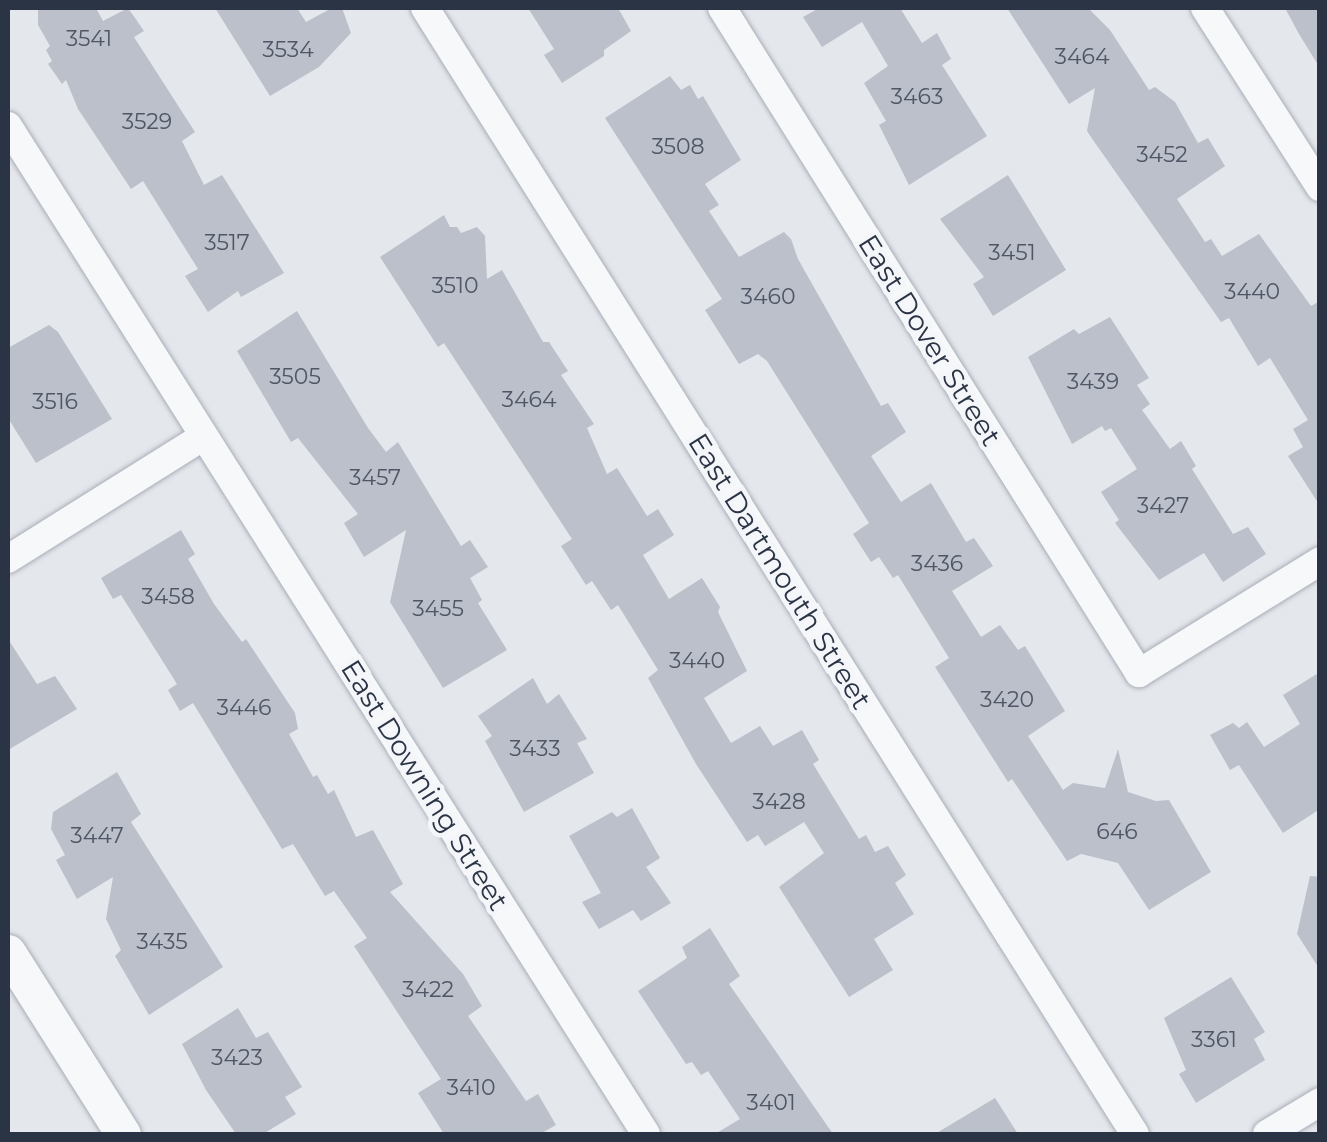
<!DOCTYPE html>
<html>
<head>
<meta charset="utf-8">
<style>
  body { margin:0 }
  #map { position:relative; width:1327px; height:1142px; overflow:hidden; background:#e4e7ec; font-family:Montserrat,sans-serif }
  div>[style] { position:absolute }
  .building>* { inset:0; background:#bbc0ca }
  .roads { filter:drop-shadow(0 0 2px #a9aeb7) drop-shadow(0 0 2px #a9aeb7) }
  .minor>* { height:28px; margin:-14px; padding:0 14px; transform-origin:14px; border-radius:14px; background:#f7f8fa }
  .tertiary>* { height:35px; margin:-17.5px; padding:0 17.5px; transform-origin:17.5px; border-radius:17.5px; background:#f7f8fa }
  span { translate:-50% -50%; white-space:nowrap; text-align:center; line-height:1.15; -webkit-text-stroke:9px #f4f6f9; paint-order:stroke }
  .number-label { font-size:22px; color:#4f5766 }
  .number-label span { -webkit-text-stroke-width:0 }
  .street-label { font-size:28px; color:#2b3445 }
  .frame { position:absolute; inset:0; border:10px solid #2b3445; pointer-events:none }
</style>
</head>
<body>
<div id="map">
  <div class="building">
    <div style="clip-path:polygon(38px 8px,96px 8px,103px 21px,128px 8px,144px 31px,134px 37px,195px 132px,182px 141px,204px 185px,222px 175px,284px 273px,241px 297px,238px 291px,208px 312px,185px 276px,198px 269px,143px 181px,131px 189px,78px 109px,66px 80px,62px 84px,48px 64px,52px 61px,46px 50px,50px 46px,38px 25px)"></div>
    <div style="clip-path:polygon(215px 8px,297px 8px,306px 22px,332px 8px,342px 8px,351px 33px,319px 67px,270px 96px)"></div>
    <div style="clip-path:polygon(528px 8px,618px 8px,631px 31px,604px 50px,604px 56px,562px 83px,544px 55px,554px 49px)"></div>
    <div style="clip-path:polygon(819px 8px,900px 8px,922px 43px,937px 33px,951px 59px,942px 65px,987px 136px,909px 185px,879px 125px,886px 121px,864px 83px,888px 66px,862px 22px,822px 47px,803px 17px)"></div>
    <div style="clip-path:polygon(1007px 8px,1088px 8px,1110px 30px,1149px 90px,1155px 87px,1175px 102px,1198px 143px,1208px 138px,1225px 166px,1177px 199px,1205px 242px,1211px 239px,1222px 256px,1259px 234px,1311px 306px,1320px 301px,1320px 506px,1288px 456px,1303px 447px,1293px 429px,1308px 420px,1270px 358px,1258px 366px,1229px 318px,1221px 322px,1093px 140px,1087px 131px,1095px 88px,1069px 104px)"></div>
    <div style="clip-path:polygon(1285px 8px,1320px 8px,1320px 68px,1299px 34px)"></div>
    <div style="clip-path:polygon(670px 76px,681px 90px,690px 85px,698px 99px,703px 96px,741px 160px,705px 184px,719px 205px,709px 211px,739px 257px,784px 232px,791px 239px,798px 259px,881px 406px,888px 403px,906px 432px,871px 456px,901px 502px,931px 483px,966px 542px,974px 538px,993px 566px,952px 591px,981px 637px,1000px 625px,1018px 650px,1025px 646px,1065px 711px,1028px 736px,1063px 790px,1073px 783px,1105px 788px,1118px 749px,1128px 792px,1156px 801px,1169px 800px,1211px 872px,1149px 910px,1118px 863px,1081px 854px,1067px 861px,1012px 779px,1008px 782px,935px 667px,949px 658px,898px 575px,893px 578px,879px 557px,871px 562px,853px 534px,869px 523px,767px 361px,758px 354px,739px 364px,705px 310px,722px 299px,605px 118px)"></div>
    <div style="clip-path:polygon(1008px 175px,1066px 270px,993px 316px,973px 284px,984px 277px,940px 219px)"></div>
    <div style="clip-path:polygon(444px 215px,450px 227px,457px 227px,461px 233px,477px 227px,485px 236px,487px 279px,502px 270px,543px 342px,549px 342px,568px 371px,561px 375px,594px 424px,587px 428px,607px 474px,617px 468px,647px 516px,658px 509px,674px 535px,643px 555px,669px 599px,702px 578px,720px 607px,718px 612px,747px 671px,704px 698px,731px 743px,760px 726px,773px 746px,802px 730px,819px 760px,813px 764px,859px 839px,866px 835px,875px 852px,888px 846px,906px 875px,895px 883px,914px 914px,874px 939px,893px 970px,849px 997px,779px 887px,824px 853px,804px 822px,765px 846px,758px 835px,747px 842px,696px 764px,648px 678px,658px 670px,618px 605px,611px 610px,592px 581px,586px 585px,561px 546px,572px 539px,444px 343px,438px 347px,380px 257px)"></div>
    <div style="clip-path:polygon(297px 311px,368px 428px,386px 452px,398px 442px,461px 546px,470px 540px,488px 567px,470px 578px,482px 600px,478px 603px,507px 650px,443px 688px,390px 602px,406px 530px,364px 557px,344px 523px,358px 514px,298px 438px,291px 442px,237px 351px)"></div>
    <div style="clip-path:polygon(1110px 317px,1149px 378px,1137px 385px,1150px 404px,1142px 410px,1170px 449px,1181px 441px,1196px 466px,1192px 469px,1233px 534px,1248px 527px,1266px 554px,1223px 582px,1204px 553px,1159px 580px,1115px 523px,1119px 520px,1101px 492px,1137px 469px,1111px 428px,1105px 431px,1102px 426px,1072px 444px,1028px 357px,1074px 329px,1079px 334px)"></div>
    <div style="clip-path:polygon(49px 325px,58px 332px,112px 419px,36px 463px,8px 418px,8px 348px)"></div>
    <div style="clip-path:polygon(181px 530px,195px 554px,188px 559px,214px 604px,242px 642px,246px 639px,295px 713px,298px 729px,289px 734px,313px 777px,317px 775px,328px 794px,334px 790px,356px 837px,373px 830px,403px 884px,390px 892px,463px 974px,482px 1006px,468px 1016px,526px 1101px,538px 1094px,556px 1125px,540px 1134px,444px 1134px,418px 1093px,441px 1079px,354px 946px,367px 938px,334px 891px,325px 896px,293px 844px,282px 849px,193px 703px,180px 711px,168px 690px,177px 684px,121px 595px,113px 599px,101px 578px)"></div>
    <div style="clip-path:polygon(8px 639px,37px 684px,55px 676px,77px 709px,8px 750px)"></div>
    <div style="clip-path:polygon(1320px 672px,1320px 809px,1283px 833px,1239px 765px,1230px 770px,1210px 735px,1233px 723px,1239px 728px,1247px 722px,1264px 747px,1300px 724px,1283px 695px)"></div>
    <div style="clip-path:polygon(533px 678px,547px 704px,559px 694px,587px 739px,577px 743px,594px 773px,524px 812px,485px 741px,492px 736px,478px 716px)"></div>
    <div style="clip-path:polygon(117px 772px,141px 814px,131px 822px,223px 967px,149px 1015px,115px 956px,121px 950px,106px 919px,113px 877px,77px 899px,56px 860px,65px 855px,51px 829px,53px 812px)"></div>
    <div style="clip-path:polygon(632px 808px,660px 858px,646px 867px,671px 903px,641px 921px,633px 910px,599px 929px,582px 902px,601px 893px,569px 836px,612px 812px,617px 817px)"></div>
    <div style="clip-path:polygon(1310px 876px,1320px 877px,1320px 970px,1297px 934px)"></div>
    <div style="clip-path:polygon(710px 928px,740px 976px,729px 984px,833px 1134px,715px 1134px,740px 1119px,708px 1071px,701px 1075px,692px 1062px,686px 1064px,638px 991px,687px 958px,682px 947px)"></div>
    <div style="clip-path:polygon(1231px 977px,1265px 1032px,1254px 1039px,1265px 1060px,1196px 1103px,1179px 1074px,1186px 1070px,1164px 1018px)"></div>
    <div style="clip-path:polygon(238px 1008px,256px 1038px,268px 1032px,302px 1087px,285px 1097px,296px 1114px,263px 1134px,236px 1134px,206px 1090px,182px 1044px)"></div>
    <div style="clip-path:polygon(995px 1098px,1018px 1134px,935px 1134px)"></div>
  </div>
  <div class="roads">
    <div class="minor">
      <div style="left:425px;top:8px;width:1331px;rotate:57.77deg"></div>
      <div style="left:722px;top:8px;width:785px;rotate:57.91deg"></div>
      <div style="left:1139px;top:673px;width:213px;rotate:-31.7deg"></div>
      <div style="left:1205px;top:8px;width:213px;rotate:57.3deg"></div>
      <div style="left:8px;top:126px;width:1193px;rotate:57.67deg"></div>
      <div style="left:8px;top:559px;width:231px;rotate:-32.1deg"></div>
      <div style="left:1267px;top:1134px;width:62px;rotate:-31.1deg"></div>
    </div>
    <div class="tertiary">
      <div style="left:8px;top:952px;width:215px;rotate:57.7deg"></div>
    </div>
  </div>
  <div class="number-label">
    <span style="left:89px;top:39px">3541</span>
    <span style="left:288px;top:50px">3534</span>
    <span style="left:1082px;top:57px">3464</span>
    <span style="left:917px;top:97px">3463</span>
    <span style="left:147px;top:122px">3529</span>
    <span style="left:678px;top:147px">3508</span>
    <span style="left:1162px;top:155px">3452</span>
    <span style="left:227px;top:243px">3517</span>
    <span style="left:1012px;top:253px">3451</span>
    <span style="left:455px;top:286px">3510</span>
    <span style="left:1252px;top:292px">3440</span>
    <span style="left:768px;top:297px">3460</span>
    <span style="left:295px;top:377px">3505</span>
    <span style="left:1093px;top:382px">3439</span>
    <span style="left:529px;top:400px">3464</span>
    <span style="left:55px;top:402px">3516</span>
    <span style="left:375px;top:478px">3457</span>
    <span style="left:1163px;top:506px">3427</span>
    <span style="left:937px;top:564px">3436</span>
    <span style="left:168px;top:597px">3458</span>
    <span style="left:438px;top:609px">3455</span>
    <span style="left:697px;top:661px">3440</span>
    <span style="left:1007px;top:700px">3420</span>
    <span style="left:244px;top:708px">3446</span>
    <span style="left:535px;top:749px">3433</span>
    <span style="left:779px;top:802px">3428</span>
    <span style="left:1117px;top:832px">646</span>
    <span style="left:97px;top:836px">3447</span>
    <span style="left:162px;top:942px">3435</span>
    <span style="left:428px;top:990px">3422</span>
    <span style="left:1214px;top:1040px">3361</span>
    <span style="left:237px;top:1058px">3423</span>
    <span style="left:471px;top:1088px">3410</span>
    <span style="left:771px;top:1103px">3401</span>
  </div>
  <div class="street-label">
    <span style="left:930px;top:340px;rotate:58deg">East Dover Street</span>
    <span style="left:780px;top:571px;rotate:58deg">East Dartmouth Street</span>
    <span style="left:425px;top:785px;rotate:58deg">East Downing Street</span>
  </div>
  <div class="frame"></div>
</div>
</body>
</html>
